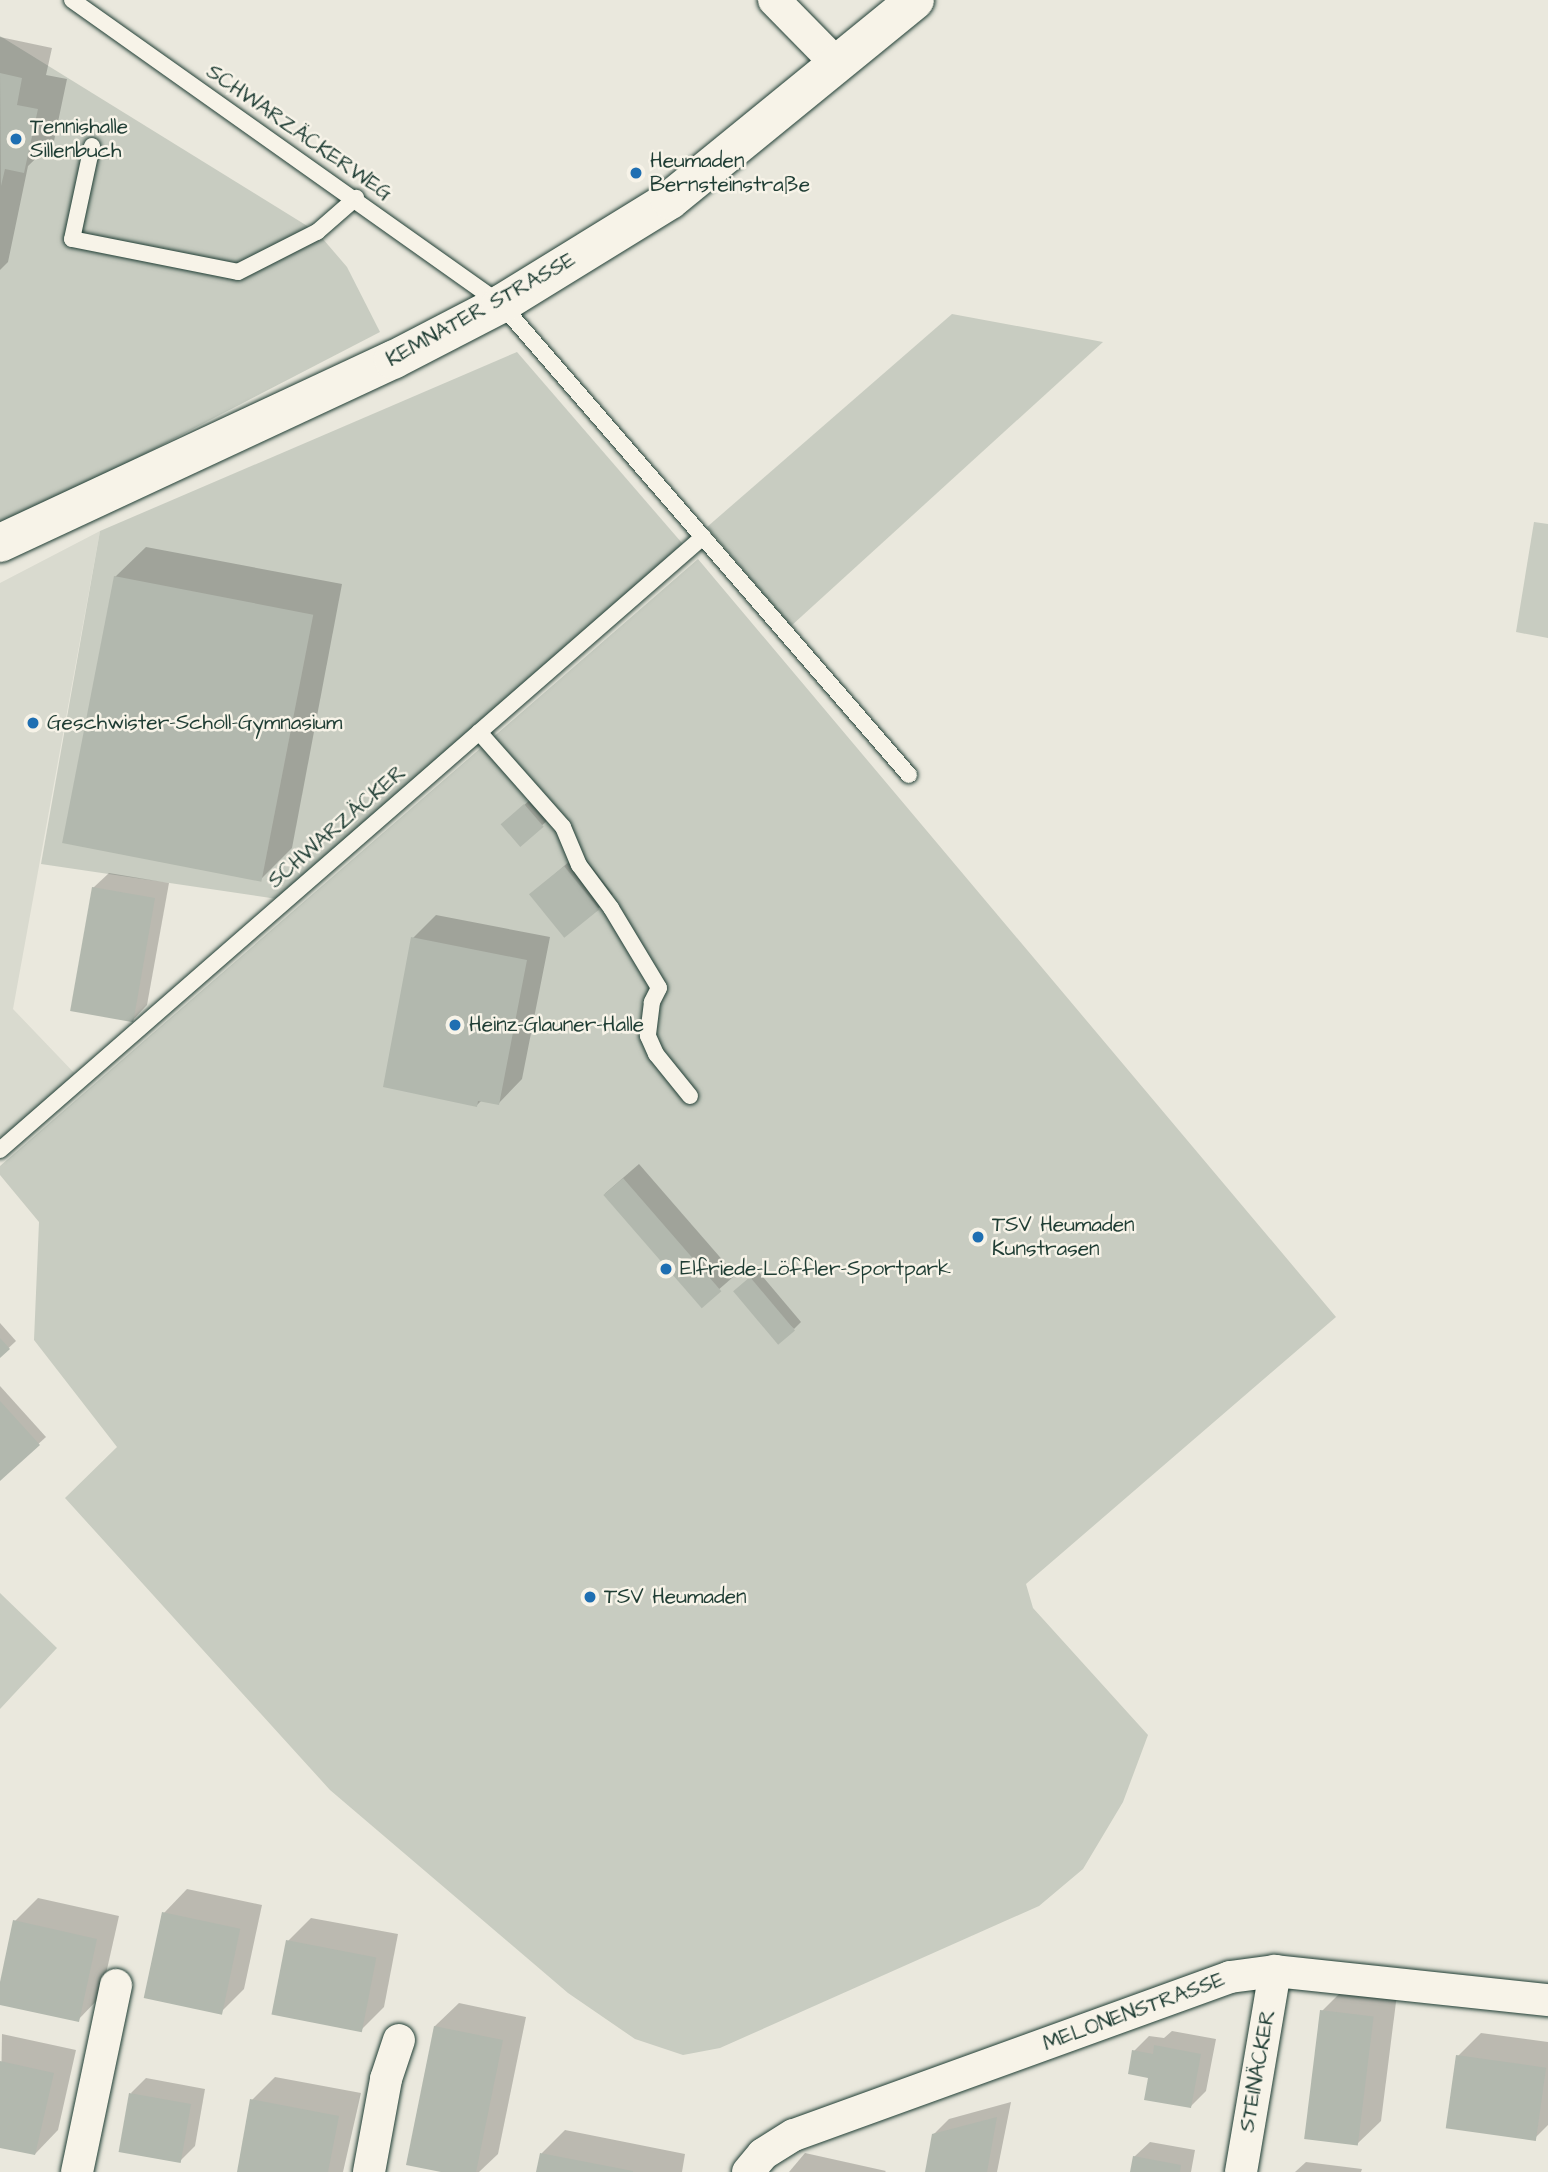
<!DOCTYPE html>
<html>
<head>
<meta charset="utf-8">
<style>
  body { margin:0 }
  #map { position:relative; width:1548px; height:2172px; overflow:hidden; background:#eae8dd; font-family:"Architects Daughter",sans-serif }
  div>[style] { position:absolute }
  .built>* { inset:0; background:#d9dacf }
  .green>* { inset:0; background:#c8ccc1 }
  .shadow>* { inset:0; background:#0003; transform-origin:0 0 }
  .building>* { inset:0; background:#b2b8ae; transform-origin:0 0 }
  .roads { filter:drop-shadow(0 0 2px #1f3d34) drop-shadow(0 0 2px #1f3d34) }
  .service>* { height:16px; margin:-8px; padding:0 8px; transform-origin:8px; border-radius:8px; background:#f7f3e8 }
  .minor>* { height:32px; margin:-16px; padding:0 16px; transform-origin:16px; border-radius:16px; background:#f7f3e8 }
  .tertiary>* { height:38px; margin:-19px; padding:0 19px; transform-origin:19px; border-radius:19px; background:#f7f3e8 }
  .dots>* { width:19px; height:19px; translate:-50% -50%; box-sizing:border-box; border:4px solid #f7f3e8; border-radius:50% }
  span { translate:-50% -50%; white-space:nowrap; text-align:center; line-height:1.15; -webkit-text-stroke:5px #f7f3e8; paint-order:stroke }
  .poi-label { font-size:21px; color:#1f3d34 }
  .left { translate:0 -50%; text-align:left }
  .street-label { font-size:21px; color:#1f3d34 }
</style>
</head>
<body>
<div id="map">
  <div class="built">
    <div style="clip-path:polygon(100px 531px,13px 1009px,80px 1079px,0 1150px,0 583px)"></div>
  </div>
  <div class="green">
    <div style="clip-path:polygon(0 36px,317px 232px,347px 267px,380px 332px,0 529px)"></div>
    <div style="clip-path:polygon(952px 314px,1103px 342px,791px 626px,707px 527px)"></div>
    <div style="clip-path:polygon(517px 352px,688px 550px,284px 900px,41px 864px,100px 531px)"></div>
    <div style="clip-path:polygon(1534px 522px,1548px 524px,1548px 638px,1516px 632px)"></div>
    <div style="clip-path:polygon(698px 559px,1336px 1317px,1026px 1584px,1033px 1608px,1148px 1735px,1123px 1802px,1083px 1869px,1039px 1906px,720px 2048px,683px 2055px,635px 2039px,568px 1993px,330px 1790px,65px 1498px,117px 1447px,34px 1340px,39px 1222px,0 1175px,0 1166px)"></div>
    <div style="clip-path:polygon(0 1593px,57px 1648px,0 1709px)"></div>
  </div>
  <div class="shadow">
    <div style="clip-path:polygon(0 37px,52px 48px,46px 75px,67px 79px,54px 141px,28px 166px,8px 262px,0 270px)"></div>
    <div style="clip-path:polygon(146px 547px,342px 584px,292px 848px,262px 878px,115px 577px)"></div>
    <div style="left:532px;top:798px;width:27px;height:39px;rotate:48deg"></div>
    <div style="clip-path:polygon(580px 852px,613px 894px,598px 909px,531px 895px)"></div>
    <div style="clip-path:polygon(109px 873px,169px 883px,147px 1005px,132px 1021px,93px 888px)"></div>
    <div style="clip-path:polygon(436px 915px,550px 937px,522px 1079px,499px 1103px,482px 1100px,477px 1105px,413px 938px)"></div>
    <div style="left:639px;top:1164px;width:147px;height:45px;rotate:49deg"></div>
    <div style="clip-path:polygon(758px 1271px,801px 1322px,794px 1329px,743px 1284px)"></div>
    <div style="clip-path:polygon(0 1323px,16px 1341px,0 1356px)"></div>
    <div style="clip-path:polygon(0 1386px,46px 1437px,0 1479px)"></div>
    <div style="clip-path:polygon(187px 1889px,262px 1905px,244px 1989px,221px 2012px,164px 1913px)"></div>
    <div style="clip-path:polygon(38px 1898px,119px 1916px,101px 1996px,78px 2020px,0 2003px,15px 1921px)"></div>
    <div style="clip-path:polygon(311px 1918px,398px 1934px,384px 2007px,361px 2030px,288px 1941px)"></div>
    <div style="clip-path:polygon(1345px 1988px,1397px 1994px,1381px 2121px,1357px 2144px,1322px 2011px)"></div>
    <div style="clip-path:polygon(459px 2003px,526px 2017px,498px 2154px,479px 2172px,450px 2172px,435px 2026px)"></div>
    <div style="clip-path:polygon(1172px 2031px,1216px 2039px,1206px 2091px,1191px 2106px,1150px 2077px,1134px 2051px,1149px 2036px,1164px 2038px)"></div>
    <div style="clip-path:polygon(1481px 2033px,1548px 2042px,1548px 2125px,1535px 2138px,1458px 2056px)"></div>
    <div style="clip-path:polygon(2px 2034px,76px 2050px,58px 2130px,35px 2154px,0 2146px)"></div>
    <div style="clip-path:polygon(275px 2077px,361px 2093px,343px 2172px,239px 2172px,252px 2100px)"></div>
    <div style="clip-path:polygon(146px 2078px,205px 2089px,195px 2146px,179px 2162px,131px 2093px)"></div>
    <div style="clip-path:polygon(1011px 2102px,997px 2172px,927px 2172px,933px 2135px,949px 2119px)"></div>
    <div style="clip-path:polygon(565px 2130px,685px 2154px,682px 2172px,538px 2172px,542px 2153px)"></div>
    <div style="clip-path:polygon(1150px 2142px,1195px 2150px,1191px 2172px,1132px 2172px,1134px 2157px)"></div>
    <div style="clip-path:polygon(805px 2153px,886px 2171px,885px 2172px,789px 2172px)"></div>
    <div style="clip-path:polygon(1306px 2162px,1362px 2169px,1361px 2172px,1295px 2172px)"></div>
  </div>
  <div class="building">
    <div style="clip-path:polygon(0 73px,22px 78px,17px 105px,38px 109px,24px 173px,5px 169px,1px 186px)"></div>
    <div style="left:114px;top:576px;width:203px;height:272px;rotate:11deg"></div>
    <div style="left:524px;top:804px;width:30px;height:31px;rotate:49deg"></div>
    <div style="left:564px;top:866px;width:56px;height:45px;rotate:51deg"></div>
    <div style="left:92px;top:887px;width:64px;height:126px;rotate:10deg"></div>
    <div style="clip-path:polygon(411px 937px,527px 960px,499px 1105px,478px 1101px,477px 1107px,383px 1087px)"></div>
    <div style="left:623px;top:1178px;width:150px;height:26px;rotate:49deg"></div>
    <div style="left:750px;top:1277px;width:70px;height:22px;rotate:50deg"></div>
    <div style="clip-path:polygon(0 1338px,10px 1349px,0 1358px)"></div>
    <div style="clip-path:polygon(0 1401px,40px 1445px,0 1481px)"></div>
    <div style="left:162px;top:1912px;width:80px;height:88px;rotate:12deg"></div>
    <div style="clip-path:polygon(13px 1920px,97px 1939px,79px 2022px,0 2005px,0 1982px)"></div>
    <div style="left:286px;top:1940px;width:92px;height:76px;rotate:11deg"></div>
    <div style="left:1320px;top:2010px;width:54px;height:130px;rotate:7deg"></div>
    <div style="clip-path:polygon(434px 2026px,503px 2040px,476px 2172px,441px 2172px,406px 2165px)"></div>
    <div style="clip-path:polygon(1154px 2045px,1201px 2054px,1191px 2108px,1144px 2100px,1148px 2078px,1128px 2074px,1132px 2050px,1153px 2054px)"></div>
    <div style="left:1456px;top:2055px;width:91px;height:74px;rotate:8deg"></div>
    <div style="clip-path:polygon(0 2061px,54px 2073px,35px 2155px,0 2148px)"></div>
    <div style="left:129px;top:2093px;width:63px;height:60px;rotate:10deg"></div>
    <div style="clip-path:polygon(250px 2099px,339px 2116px,328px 2172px,237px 2172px)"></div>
    <div style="clip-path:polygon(997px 2117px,987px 2172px,925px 2172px,932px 2134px)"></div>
    <div style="clip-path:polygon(540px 2153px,633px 2171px,633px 2172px,536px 2172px)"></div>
    <div style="clip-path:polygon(1133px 2156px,1181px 2165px,1180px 2172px,1130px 2172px)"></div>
  </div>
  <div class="roads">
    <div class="service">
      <div style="left:72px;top:0;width:526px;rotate:35.32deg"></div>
      <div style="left:501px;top:304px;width:623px;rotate:49.1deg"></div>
      <div style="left:92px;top:146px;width:95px;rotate:102.1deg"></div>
      <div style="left:72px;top:239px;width:169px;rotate:11.2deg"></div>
      <div style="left:238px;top:272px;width:89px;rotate:-26.9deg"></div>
      <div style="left:317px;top:232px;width:52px;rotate:-41.1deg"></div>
      <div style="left:479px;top:732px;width:127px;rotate:48.5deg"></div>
      <div style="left:563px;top:827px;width:41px;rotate:67.2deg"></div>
      <div style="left:579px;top:865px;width:54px;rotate:53.3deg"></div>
      <div style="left:611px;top:908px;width:93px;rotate:59deg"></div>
      <div style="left:659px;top:988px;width:16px;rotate:117deg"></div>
      <div style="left:652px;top:1002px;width:34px;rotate:97deg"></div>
      <div style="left:648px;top:1036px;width:20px;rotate:66deg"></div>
      <div style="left:656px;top:1054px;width:54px;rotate:51deg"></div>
      <div style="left:0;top:1150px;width:933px;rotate:-41.09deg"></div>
    </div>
    <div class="minor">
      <div style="left:774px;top:0;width:88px;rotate:45.5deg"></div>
      <div style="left:77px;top:2172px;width:191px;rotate:-78.2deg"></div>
      <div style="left:369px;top:2172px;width:95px;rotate:-79.6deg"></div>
      <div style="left:386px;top:2079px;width:41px;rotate:-71.6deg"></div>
      <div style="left:748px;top:2172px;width:23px;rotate:-50deg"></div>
      <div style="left:763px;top:2154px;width:36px;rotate:-32deg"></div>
      <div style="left:794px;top:2135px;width:464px;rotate:-19.9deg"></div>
      <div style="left:1230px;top:1977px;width:45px;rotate:-7.6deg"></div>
      <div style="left:1275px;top:1971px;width:275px;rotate:6.1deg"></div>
      <div style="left:1241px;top:2172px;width:204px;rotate:-80.4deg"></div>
    </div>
    <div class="tertiary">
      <div style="left:0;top:543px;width:434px;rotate:-25deg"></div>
      <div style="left:393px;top:360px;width:122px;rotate:-27.4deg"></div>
      <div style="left:501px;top:304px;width:198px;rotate:-31.6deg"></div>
      <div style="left:670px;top:200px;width:316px;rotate:-39.2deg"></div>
    </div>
  </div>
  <div class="dots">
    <div style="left:16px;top:139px;background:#1f6fb2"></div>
    <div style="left:636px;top:173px;background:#1f6fb2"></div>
    <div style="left:33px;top:723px;background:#1f6fb2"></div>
    <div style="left:455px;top:1025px;background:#1f6fb2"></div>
    <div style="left:978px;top:1237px;background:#1f6fb2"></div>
    <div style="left:666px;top:1269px;background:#1f6fb2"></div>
    <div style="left:590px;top:1597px;background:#1f6fb2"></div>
  </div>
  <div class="poi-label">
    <span class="left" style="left:30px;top:139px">Tennishalle<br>Sillenbuch</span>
    <span class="left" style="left:650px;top:173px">Heumaden<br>Bernsteinstraße</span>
    <span class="left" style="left:47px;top:723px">Geschwister-Scholl-Gymnasium</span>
    <span class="left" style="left:469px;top:1025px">Heinz-Glauner-Halle</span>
    <span class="left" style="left:992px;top:1237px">TSV Heumaden<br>Kunstrasen</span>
    <span class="left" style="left:680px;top:1269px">Elfriede-Löffler-Sportpark</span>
    <span class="left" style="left:604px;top:1597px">TSV Heumaden</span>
  </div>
  <div class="street-label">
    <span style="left:299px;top:133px;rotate:35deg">SCHWARZÄCKERWEG</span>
    <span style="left:481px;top:310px;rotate:-29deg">KEMNATER STRASSE</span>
    <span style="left:337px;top:827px;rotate:-41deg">SCHWARZÄCKER</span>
    <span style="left:1134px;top:2012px;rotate:-20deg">MELONENSTRASSE</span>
    <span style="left:1258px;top:2071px;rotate:-80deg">STEINÄCKER</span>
  </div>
</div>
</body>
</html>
